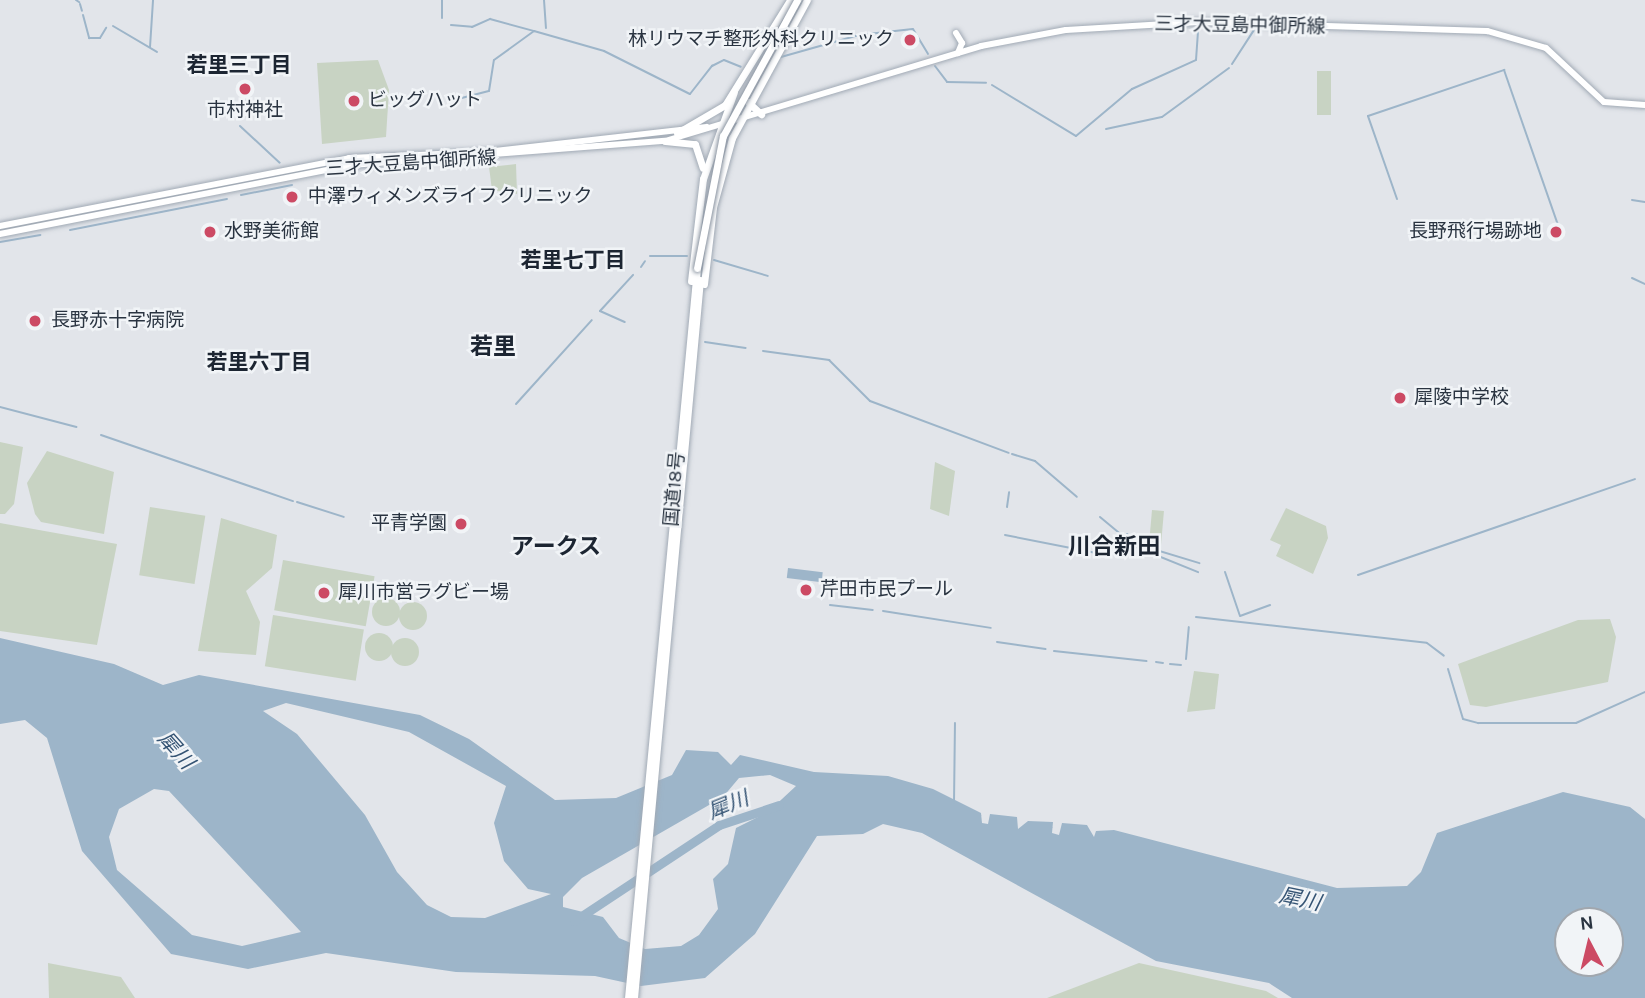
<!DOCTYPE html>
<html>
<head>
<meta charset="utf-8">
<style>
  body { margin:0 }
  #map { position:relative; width:1645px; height:998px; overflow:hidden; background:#e2e5ea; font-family:Karla,"Noto Sans JP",sans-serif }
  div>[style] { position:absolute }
  .green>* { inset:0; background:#c8d3c3; transform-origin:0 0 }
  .round { border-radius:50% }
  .water>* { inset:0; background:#9db5c9; transform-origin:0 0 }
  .stream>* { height:2px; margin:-1px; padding:0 1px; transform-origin:1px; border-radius:1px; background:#9db5c9 }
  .river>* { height:9px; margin:-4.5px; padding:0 4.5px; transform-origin:4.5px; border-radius:4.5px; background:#9db5c9 }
  .roads { filter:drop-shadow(0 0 2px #a1aab5) drop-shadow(0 0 2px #a1aab5) }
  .major>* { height:6px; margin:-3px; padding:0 3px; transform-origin:3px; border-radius:3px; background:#fff }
  .highway>* { height:7px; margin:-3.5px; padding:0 3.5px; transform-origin:3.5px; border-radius:3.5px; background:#fff }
  .bridges { filter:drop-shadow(0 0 2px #8993a0) drop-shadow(0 0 2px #8993a0) }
  .highway-bridge>* { height:7px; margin:-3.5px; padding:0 3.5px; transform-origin:3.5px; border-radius:3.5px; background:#fff }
  .dots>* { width:19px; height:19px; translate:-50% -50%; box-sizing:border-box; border:4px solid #f1f4f7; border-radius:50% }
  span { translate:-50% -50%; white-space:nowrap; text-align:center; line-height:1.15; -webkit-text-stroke:5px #f1f4f7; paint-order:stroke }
  .street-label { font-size:19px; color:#2a3441 }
  .poi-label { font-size:19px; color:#2a3441 }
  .right { translate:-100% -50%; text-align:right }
  .left { translate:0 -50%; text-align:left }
  .neighbourhood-label { font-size:21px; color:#1c2532; font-weight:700 }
  .water-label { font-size:21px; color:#355474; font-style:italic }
  .quarter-label { font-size:23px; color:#1c2532; font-weight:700 }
  .north { position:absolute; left:1554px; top:907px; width:70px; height:70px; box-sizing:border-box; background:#f1f4f7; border:2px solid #a1a7ae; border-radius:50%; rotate:353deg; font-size:19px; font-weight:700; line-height:28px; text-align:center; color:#2a3441 }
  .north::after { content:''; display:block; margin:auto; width:24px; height:32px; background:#cc4a64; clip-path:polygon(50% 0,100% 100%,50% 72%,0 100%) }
</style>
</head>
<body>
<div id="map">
  <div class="green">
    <div style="clip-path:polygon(378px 60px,389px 90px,386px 137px,322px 144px,317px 63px)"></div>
    <div style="left:1317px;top:71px;width:14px;height:44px"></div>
    <div style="clip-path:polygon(516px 164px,517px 194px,492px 190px,489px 167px)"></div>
    <div style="clip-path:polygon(0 442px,23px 447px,14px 504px,5px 514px,0 514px)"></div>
    <div style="clip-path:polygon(47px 451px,114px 472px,104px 534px,41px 522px,35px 514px,27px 483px)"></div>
    <div style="clip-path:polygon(935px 462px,955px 471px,949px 516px,930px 509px)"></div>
    <div style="left:150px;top:507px;width:56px;height:69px;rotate:9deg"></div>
    <div style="clip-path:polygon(1286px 508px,1326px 526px,1328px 538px,1313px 574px,1276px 556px,1281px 545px,1270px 540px)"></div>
    <div style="left:1152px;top:510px;width:12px;height:38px;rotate:5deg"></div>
    <div style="clip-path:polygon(221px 518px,277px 535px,272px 568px,246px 591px,260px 622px,256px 655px,198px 651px)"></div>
    <div style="clip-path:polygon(0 523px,117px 544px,97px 645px,0 631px)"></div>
    <div style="left:283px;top:560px;width:93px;height:51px;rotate:10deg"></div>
    <div class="round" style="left:372px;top:598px;width:28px;height:28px"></div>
    <div class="round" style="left:399px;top:602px;width:28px;height:28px"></div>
    <div style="left:273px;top:615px;width:92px;height:52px;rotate:9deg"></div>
    <div style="clip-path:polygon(1610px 619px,1616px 637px,1608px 682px,1486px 707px,1470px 705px,1458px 664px,1578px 620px)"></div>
    <div class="round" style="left:365px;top:633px;width:28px;height:28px"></div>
    <div class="round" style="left:391px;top:638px;width:28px;height:28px"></div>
    <div style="clip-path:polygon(1194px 671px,1219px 674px,1215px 709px,1187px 712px)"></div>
    <div style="clip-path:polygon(48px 963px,121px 977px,135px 998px,49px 998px)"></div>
    <div style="clip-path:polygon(1139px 963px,1266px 991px,1278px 998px,1047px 998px)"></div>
  </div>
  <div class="water">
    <div style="left:788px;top:568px;width:35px;height:10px;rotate:7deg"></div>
    <div style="clip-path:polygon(evenodd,0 638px,114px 664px,163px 685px,199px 675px,420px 715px,469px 739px,555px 800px,616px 798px,672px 775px,686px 750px,718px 752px,731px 765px,740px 755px,814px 772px,888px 776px,933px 789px,981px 813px,982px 823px,988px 824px,990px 814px,1017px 817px,1018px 829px,1028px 821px,1053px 822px,1052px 833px,1059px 835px,1062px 823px,1087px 825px,1094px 837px,1096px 831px,1114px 830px,1337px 888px,1407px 886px,1421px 872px,1437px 833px,1563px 792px,1630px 807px,1645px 819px,1645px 998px,1292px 998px,1269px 983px,1156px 961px,922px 833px,883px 824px,863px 834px,817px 836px,755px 934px,705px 978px,641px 986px,595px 976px,456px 972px,326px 953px,248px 969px,171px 954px,82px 851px,47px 738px,25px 720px,0 724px,0 638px,286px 703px,409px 732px,506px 786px,494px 823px,504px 861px,528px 889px,551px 894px,485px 918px,451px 917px,427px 905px,397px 872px,365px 815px,297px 734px,263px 711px,286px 703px,0 638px,770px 775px,796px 786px,768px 812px,736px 828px,728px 864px,713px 879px,718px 909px,699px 935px,681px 946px,645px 949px,619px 938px,603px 917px,563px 907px,563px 897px,582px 878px,723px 797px,739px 778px,770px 775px,0 638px,154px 789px,169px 791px,301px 932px,242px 946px,192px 935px,117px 870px,109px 837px,119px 809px,154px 789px,0 638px,1568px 921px,1610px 921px,1610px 963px,1568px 963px,1568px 921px)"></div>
  </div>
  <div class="stream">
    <div style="left:76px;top:0;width:4px;rotate:34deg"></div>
    <div style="left:442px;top:0;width:18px;rotate:90deg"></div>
    <div style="left:544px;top:0;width:28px;rotate:86deg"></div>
    <div style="left:80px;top:4px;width:7px;rotate:74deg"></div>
    <div style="left:83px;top:15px;width:24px;rotate:75deg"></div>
    <div style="left:89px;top:38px;width:11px"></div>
    <div style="left:100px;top:38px;width:12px;rotate:-59deg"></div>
    <div style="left:451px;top:25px;width:21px;rotate:5deg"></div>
    <div style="left:472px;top:27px;width:20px;rotate:-24deg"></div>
    <div style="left:490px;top:19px;width:46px;rotate:15.3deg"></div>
    <div style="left:113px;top:26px;width:51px;rotate:30.6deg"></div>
    <div style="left:150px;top:47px;width:47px;rotate:-86.3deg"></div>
    <div style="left:781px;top:57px;width:81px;rotate:-15.8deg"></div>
    <div style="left:859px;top:35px;width:54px;rotate:-6.3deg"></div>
    <div style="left:913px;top:29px;width:29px;rotate:59deg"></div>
    <div style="left:1232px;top:64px;width:40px;rotate:-57.1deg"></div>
    <div style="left:935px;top:66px;width:20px;rotate:53deg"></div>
    <div style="left:947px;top:82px;width:39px;rotate:1deg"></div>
    <div style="left:992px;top:85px;width:98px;rotate:31.3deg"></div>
    <div style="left:1076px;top:136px;width:73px;rotate:-40deg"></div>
    <div style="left:1132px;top:89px;width:70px;rotate:-24.4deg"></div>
    <div style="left:1196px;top:60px;width:32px;rotate:-86deg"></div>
    <div style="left:450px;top:101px;width:40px;rotate:-14.4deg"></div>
    <div style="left:489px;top:91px;width:31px;rotate:-81deg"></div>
    <div style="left:494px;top:60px;width:49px;rotate:-35.9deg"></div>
    <div style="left:534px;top:31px;width:73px;rotate:15.9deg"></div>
    <div style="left:604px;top:51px;width:96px;rotate:26.6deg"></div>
    <div style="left:690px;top:94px;width:36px;rotate:-52deg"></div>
    <div style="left:712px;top:66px;width:13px;rotate:-27deg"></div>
    <div style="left:724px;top:60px;width:18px;rotate:22deg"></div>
    <div style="left:240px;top:126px;width:54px;rotate:42.8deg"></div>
    <div style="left:1106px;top:129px;width:57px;rotate:-12.1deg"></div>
    <div style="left:1162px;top:117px;width:83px;rotate:-36.2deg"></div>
    <div style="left:241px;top:195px;width:52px;rotate:-11.1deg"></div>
    <div style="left:1397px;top:199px;width:88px;rotate:-109.3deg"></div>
    <div style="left:1368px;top:116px;width:144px;rotate:-18.7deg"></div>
    <div style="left:1504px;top:70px;width:177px;rotate:70.8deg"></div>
    <div style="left:1632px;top:200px;width:13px;rotate:9deg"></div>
    <div style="left:70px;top:230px;width:160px;rotate:-11.2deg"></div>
    <div style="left:0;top:242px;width:41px;rotate:-9.9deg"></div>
    <div style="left:650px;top:256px;width:37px"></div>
    <div style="left:714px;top:260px;width:56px;rotate:16.5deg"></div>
    <div style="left:641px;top:267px;width:7px;rotate:-56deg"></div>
    <div style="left:1632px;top:278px;width:14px;rotate:25deg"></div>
    <div style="left:600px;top:311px;width:49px;rotate:-47.5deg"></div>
    <div style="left:600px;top:311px;width:27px;rotate:24deg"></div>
    <div style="left:705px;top:342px;width:41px;rotate:8.3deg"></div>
    <div style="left:763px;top:351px;width:67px;rotate:7.8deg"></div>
    <div style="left:829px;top:360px;width:58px;rotate:45deg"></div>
    <div style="left:870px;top:401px;width:148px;rotate:20.5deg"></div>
    <div style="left:516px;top:404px;width:113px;rotate:-47.9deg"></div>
    <div style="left:0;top:407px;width:79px;rotate:14.7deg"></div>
    <div style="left:101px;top:435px;width:203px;rotate:19deg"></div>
    <div style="left:1012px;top:454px;width:24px;rotate:17deg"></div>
    <div style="left:1035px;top:461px;width:55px;rotate:40.6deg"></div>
    <div style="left:297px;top:502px;width:49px;rotate:17.7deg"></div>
    <div style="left:1007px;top:507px;width:15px;rotate:-82deg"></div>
    <div style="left:1100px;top:517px;width:47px;rotate:39.8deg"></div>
    <div style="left:1136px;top:547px;width:67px;rotate:22deg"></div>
    <div style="left:1127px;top:534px;width:14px;rotate:39deg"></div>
    <div style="left:1005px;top:535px;width:93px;rotate:11.2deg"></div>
    <div style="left:1143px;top:546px;width:59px;rotate:16.9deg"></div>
    <div style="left:1225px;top:572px;width:46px;rotate:71.2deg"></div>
    <div style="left:1240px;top:616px;width:32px;rotate:-20deg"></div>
    <div style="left:1358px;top:575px;width:293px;rotate:-19.1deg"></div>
    <div style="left:830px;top:605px;width:43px;rotate:6.6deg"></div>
    <div style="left:883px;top:611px;width:109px;rotate:8.9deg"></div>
    <div style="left:1196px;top:617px;width:232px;rotate:6.4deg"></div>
    <div style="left:1427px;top:643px;width:21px;rotate:37deg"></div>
    <div style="left:997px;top:642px;width:49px;rotate:8.3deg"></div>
    <div style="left:1054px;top:651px;width:93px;rotate:6.2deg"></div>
    <div style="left:1186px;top:659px;width:32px;rotate:-85deg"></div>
    <div style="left:1156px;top:662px;width:7px;rotate:8deg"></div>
    <div style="left:1170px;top:664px;width:11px;rotate:5deg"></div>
    <div style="left:1448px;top:669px;width:52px;rotate:73.3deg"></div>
    <div style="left:1463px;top:719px;width:16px;rotate:15deg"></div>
    <div style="left:1478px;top:723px;width:98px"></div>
    <div style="left:1576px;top:723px;width:76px;rotate:-24.2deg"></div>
    <div style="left:954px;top:803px;width:80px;rotate:-89.3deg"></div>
  </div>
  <div class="river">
    <div style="left:574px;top:921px;width:174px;rotate:-33.5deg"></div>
    <div style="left:719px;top:825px;width:63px;rotate:-18.4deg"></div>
  </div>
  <div class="roads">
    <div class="major">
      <div style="left:956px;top:33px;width:12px;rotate:59deg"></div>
      <div style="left:962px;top:43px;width:11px;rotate:112deg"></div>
      <div style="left:0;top:226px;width:356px;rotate:-11deg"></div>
      <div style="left:349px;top:158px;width:137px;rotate:-2.5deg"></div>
      <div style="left:486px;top:152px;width:222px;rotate:-6.5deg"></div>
      <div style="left:0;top:234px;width:358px;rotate:-11.1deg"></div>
      <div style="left:351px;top:165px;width:315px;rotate:-4.4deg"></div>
      <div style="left:665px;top:141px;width:330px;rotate:-16.7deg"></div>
      <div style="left:981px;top:46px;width:86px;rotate:-10.7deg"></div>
      <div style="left:1066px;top:30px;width:133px;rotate:-3.4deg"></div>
      <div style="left:1199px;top:22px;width:288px;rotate:1.8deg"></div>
      <div style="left:1487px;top:31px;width:61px;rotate:16.1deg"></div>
      <div style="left:1546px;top:48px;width:79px;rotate:43deg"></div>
      <div style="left:1604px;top:102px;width:41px;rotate:4.2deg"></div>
    </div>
    <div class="highway">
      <div style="left:748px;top:102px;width:18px;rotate:43deg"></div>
      <div style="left:677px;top:133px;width:56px;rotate:-30.3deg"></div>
      <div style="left:725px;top:105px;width:123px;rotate:-58.2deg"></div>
      <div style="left:665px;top:141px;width:30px;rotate:6deg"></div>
      <div style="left:695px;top:144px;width:25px;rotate:72deg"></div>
      <div style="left:691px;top:281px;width:103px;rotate:-83.3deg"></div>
      <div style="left:703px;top:179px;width:92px;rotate:-70.4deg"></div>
      <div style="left:704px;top:284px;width:78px;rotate:-83.3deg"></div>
      <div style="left:713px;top:207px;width:72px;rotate:-74.6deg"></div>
      <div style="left:732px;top:138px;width:157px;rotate:-61.5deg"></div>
      <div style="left:628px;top:998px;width:733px;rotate:-84.6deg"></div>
      <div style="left:634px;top:998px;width:721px;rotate:-84.75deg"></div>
    </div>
  </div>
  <div class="bridges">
    <div class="highway-bridge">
      <div style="left:697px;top:268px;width:135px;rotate:-78.9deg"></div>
      <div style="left:723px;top:136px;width:155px;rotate:-61.4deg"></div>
    </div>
  </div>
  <div class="dots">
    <div style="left:910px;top:40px;background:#cc4a64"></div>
    <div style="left:245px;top:89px;background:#cc4a64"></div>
    <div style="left:354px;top:101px;background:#cc4a64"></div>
    <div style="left:292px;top:197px;background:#cc4a64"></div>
    <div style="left:210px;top:232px;background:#cc4a64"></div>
    <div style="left:1556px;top:232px;background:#cc4a64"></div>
    <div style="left:35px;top:321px;background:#cc4a64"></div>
    <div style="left:1400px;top:398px;background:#cc4a64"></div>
    <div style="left:461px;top:524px;background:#cc4a64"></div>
    <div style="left:806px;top:590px;background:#cc4a64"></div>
    <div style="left:324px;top:593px;background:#cc4a64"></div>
  </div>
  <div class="street-label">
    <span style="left:1240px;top:26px;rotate:1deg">三才大豆島中御所線</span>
    <span style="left:411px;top:164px;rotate:-4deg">三才大豆島中御所線</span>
    <span style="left:675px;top:489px;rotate:-85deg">国道18号</span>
  </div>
  <div class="poi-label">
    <span class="right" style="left:894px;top:40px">林リウマチ整形外科クリニック</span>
    <span class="left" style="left:368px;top:101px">ビッグハット</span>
    <span style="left:245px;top:111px">市村神社</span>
    <span class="left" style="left:308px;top:197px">中澤ウィメンズライフクリニック</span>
    <span class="left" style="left:224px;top:232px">水野美術館</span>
    <span class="right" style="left:1542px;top:232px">長野飛行場跡地</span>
    <span class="left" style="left:51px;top:321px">長野赤十字病院</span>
    <span class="left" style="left:1414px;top:398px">犀陵中学校</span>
    <span class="right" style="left:447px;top:524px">平青学園</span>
    <span class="left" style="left:820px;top:590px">芹田市民プール</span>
    <span class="left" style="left:338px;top:593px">犀川市営ラグビー場</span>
  </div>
  <div class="neighbourhood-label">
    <span style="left:239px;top:65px">若里三丁目</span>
    <span style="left:573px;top:260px">若里七丁目</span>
    <span style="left:259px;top:362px">若里六丁目</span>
  </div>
  <div class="water-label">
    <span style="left:176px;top:750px;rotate:48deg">犀川</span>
    <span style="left:728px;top:805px;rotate:-22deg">犀川</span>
    <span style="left:1300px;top:899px;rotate:12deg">犀川</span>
  </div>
  <div class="quarter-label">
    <span style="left:493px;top:347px">若里</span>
    <span style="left:556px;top:547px">アークス</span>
    <span style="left:1114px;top:547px">川合新田</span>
  </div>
  <div class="north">N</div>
</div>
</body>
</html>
